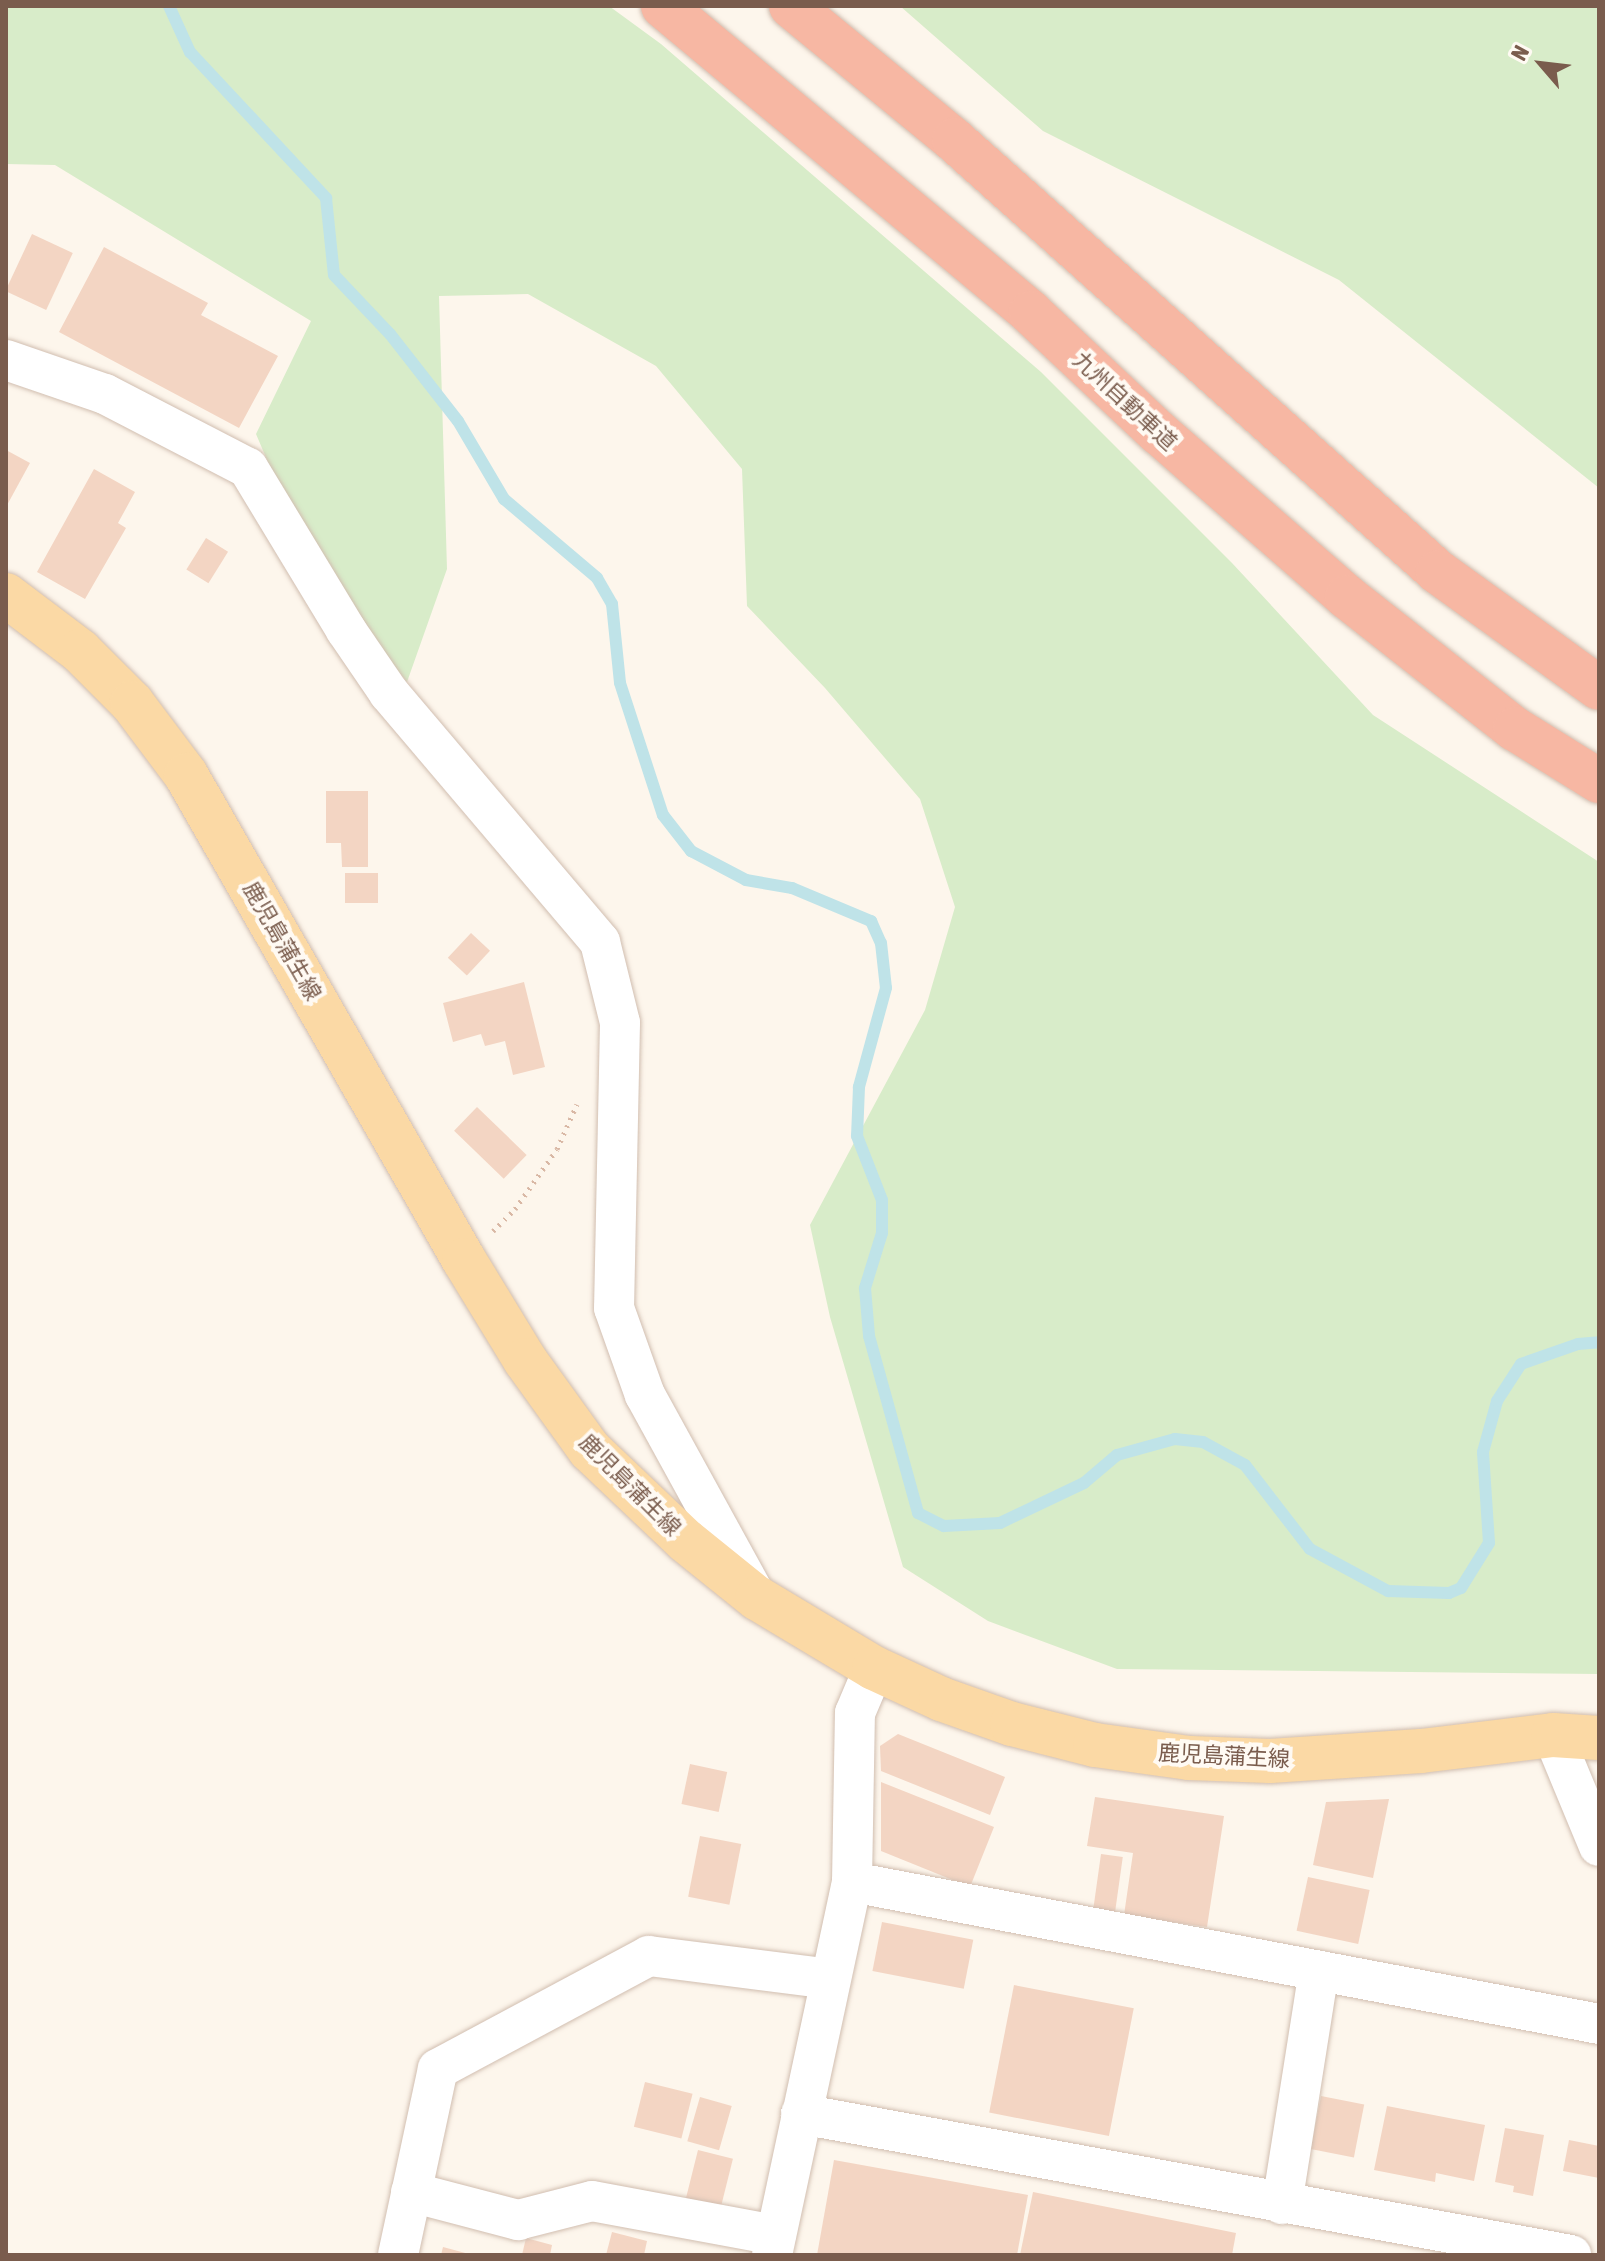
<!DOCTYPE html>
<html>
<head>
<meta charset="utf-8">
<style>
  body { margin:0 }
  #map { position:relative; width:1605px; height:2261px; overflow:hidden; background:#fdf6ec; font-family:"Asap Condensed","Noto Sans JP",sans-serif }
  div>[style] { position:absolute }
  .green>* { inset:0; background:#d8ecc9 }
  .stream>* { height:12px; margin:-6px; padding:0 6px; transform-origin:6px; border-radius:6px; background:#bfe3e8 }
  .building>* { inset:0; background:#f3d5c3; transform-origin:0 0 }
  .path>* { height:5px; margin-top:-2.5px; transform-origin:0; background:repeating-linear-gradient(90deg,#d9b8a5 0 2px,transparent 0 8px) }
  .roads { filter:drop-shadow(0 0 2px #d1beb0) drop-shadow(0 0 2px #d1beb0) }
  .minor>* { height:40px; margin:-20px; padding:0 20px; transform-origin:20px; border-radius:20px; background:#fff }
  .primary>* { height:44px; margin:-22px; padding:0 22px; transform-origin:22px; border-radius:22px; background:#fbd9a5 }
  .motorway>* { height:44px; margin:-22px; padding:0 22px; transform-origin:22px; border-radius:22px; background:#f7b7a3 }
  span { translate:-50% -50%; white-space:nowrap; text-align:center; line-height:1.15; -webkit-text-stroke:8px #fffaf3; paint-order:stroke }
  .street-label { font-size:22px; color:#7a5c4d }
  .frame { position:absolute; inset:0; border:8px solid #7a5c4d; pointer-events:none }
  .north { position:absolute; left:1501px; top:24px; width:80px; height:80px; -webkit-text-stroke:6px #fffaf3; paint-order:stroke; rotate:298deg; font-size:22px; font-weight:700; line-height:32px; text-align:center; color:#7a5c4d }
  .north::after { content:''; display:block; margin:auto; width:28px; height:36px; background:#7a5c4d; clip-path:polygon(50% 0,100% 100%,50% 72%,0 100%) }
</style>
</head>
<body>
<div id="map">
  <div class="green">
    <div style="clip-path:polygon(6px 6px,609px 6px,661px 44px,1041px 372px,1232px 563px,1373px 715px,1599px 862px,1599px 1674px,1117px 1669px,988px 1621px,903px 1567px,830px 1317px,810px 1225px,925px 1010px,955px 907px,920px 799px,825px 688px,747px 606px,742px 469px,656px 366px,528px 294px,439px 296px,447px 569px,407px 682px,310px 561px,256px 434px,311px 321px,55px 165px,6px 164px)"></div>
    <div style="clip-path:polygon(900px 6px,1599px 6px,1599px 488px,1339px 280px,1043px 131px)"></div>
  </div>
  <div class="stream">
    <div style="left:169px;top:6px;width:51px;rotate:65.5deg"></div>
    <div style="left:190px;top:52px;width:200px;rotate:47deg"></div>
    <div style="left:326px;top:198px;width:77px;rotate:84.1deg"></div>
    <div style="left:334px;top:275px;width:81px;rotate:46.5deg"></div>
    <div style="left:390px;top:334px;width:110px;rotate:52deg"></div>
    <div style="left:458px;top:421px;width:91px;rotate:59.5deg"></div>
    <div style="left:504px;top:499px;width:122px;rotate:40.3deg"></div>
    <div style="left:597px;top:578px;width:30px;rotate:60deg"></div>
    <div style="left:612px;top:604px;width:79px;rotate:84.2deg"></div>
    <div style="left:620px;top:683px;width:139px;rotate:72deg"></div>
    <div style="left:663px;top:815px;width:46px;rotate:52.1deg"></div>
    <div style="left:691px;top:851px;width:62px;rotate:27.8deg"></div>
    <div style="left:746px;top:880px;width:47px;rotate:9.9deg"></div>
    <div style="left:792px;top:888px;width:86px;rotate:22.7deg"></div>
    <div style="left:871px;top:921px;width:24px;rotate:66deg"></div>
    <div style="left:881px;top:943px;width:45px;rotate:83.7deg"></div>
    <div style="left:886px;top:988px;width:103px;rotate:105.3deg"></div>
    <div style="left:859px;top:1087px;width:49px;rotate:92.3deg"></div>
    <div style="left:857px;top:1136px;width:69px;rotate:68.7deg"></div>
    <div style="left:882px;top:1200px;width:33px;rotate:90deg"></div>
    <div style="left:882px;top:1233px;width:58px;rotate:107.2deg"></div>
    <div style="left:865px;top:1288px;width:48px;rotate:85.2deg"></div>
    <div style="left:869px;top:1336px;width:184px;rotate:74.5deg"></div>
    <div style="left:918px;top:1513px;width:29px;rotate:27deg"></div>
    <div style="left:944px;top:1526px;width:56px;rotate:-3.1deg"></div>
    <div style="left:1000px;top:1523px;width:93px;rotate:-25.5deg"></div>
    <div style="left:1084px;top:1483px;width:43px;rotate:-40.3deg"></div>
    <div style="left:1117px;top:1455px;width:60px;rotate:-15.4deg"></div>
    <div style="left:1175px;top:1439px;width:28px;rotate:6deg"></div>
    <div style="left:1203px;top:1442px;width:48px;rotate:28.7deg"></div>
    <div style="left:1245px;top:1465px;width:106px;rotate:52.3deg"></div>
    <div style="left:1310px;top:1549px;width:89px;rotate:28.3deg"></div>
    <div style="left:1388px;top:1591px;width:61px;rotate:1.9deg"></div>
    <div style="left:1449px;top:1593px;width:13px;rotate:-23deg"></div>
    <div style="left:1461px;top:1588px;width:53px;rotate:-58.1deg"></div>
    <div style="left:1489px;top:1543px;width:91px;rotate:-93.8deg"></div>
    <div style="left:1483px;top:1452px;width:53px;rotate:-74.6deg"></div>
    <div style="left:1497px;top:1401px;width:44px;rotate:-57deg"></div>
    <div style="left:1521px;top:1364px;width:60px;rotate:-19.3deg"></div>
    <div style="left:1578px;top:1344px;width:21px;rotate:-5deg"></div>
  </div>
  <div class="building">
    <div style="left:32px;top:234px;width:45px;height:63px;rotate:25deg"></div>
    <div style="clip-path:polygon(104px 247px,208px 303px,201px 315px,278px 356px,239px 428px,59px 332px)"></div>
    <div style="clip-path:polygon(6px 450px,30px 463px,6px 507px)"></div>
    <div style="clip-path:polygon(94px 469px,135px 492px,118px 523px,126px 528px,85px 599px,37px 572px)"></div>
    <div style="left:206px;top:538px;width:26px;height:37px;rotate:32deg"></div>
    <div style="clip-path:polygon(326px 791px,368px 791px,368px 867px,342px 867px,341px 843px,326px 843px)"></div>
    <div style="left:345px;top:873px;width:33px;height:30px"></div>
    <div style="left:471px;top:933px;width:26px;height:34px;rotate:43deg"></div>
    <div style="clip-path:polygon(524px 982px,545px 1067px,513px 1075px,505px 1041px,485px 1046px,481px 1034px,453px 1042px,443px 1003px)"></div>
    <div style="left:477px;top:1107px;width:69px;height:33px;rotate:44deg"></div>
    <div style="clip-path:polygon(898px 1734px,1005px 1777px,990px 1815px,881px 1771px,880px 1746px)"></div>
    <div style="left:690px;top:1764px;width:38px;height:41px;rotate:12deg"></div>
    <div style="clip-path:polygon(881px 1782px,994px 1827px,970px 1887px,881px 1851px)"></div>
    <div style="clip-path:polygon(1095px 1797px,1224px 1816px,1207px 1927px,1124px 1915px,1133px 1853px,1087px 1846px)"></div>
    <div style="clip-path:polygon(1389px 1799px,1373px 1878px,1313px 1865px,1326px 1802px)"></div>
    <div style="left:700px;top:1836px;width:42px;height:62px;rotate:11deg"></div>
    <div style="left:1101px;top:1854px;width:22px;height:55px;rotate:8deg"></div>
    <div style="left:1308px;top:1877px;width:63px;height:55px;rotate:12deg"></div>
    <div style="left:882px;top:1922px;width:93px;height:50px;rotate:11deg"></div>
    <div style="left:1014px;top:1985px;width:122px;height:130px;rotate:11deg"></div>
    <div style="left:645px;top:2082px;width:49px;height:46px;rotate:14deg"></div>
    <div style="left:1321px;top:2096px;width:44px;height:54px;rotate:11deg"></div>
    <div style="left:700px;top:2097px;width:33px;height:46px;rotate:16deg"></div>
    <div style="clip-path:polygon(1387px 2106px,1485px 2125px,1474px 2181px,1436px 2173px,1435px 2182px,1374px 2170px)"></div>
    <div style="clip-path:polygon(1505px 2128px,1544px 2135px,1533px 2196px,1513px 2192px,1514px 2186px,1495px 2182px)"></div>
    <div style="clip-path:polygon(1569px 2140px,1599px 2146px,1599px 2178px,1563px 2171px)"></div>
    <div style="left:698px;top:2150px;width:36px;height:51px;rotate:14deg"></div>
    <div style="clip-path:polygon(834px 2160px,1028px 2195px,1017px 2255px,817px 2255px)"></div>
    <div style="clip-path:polygon(1033px 2192px,1236px 2233px,1232px 2255px,1020px 2255px)"></div>
    <div style="clip-path:polygon(612px 2232px,647px 2241px,644px 2255px,606px 2255px)"></div>
    <div style="clip-path:polygon(526px 2238px,552px 2245px,550px 2255px,522px 2255px)"></div>
    <div style="clip-path:polygon(443px 2247px,469px 2254px,469px 2255px,441px 2255px)"></div>
  </div>
  <div class="path">
    <div style="left:493px;top:1231px;width:31px;rotate:-45deg"></div>
    <div style="left:515px;top:1209px;width:73px;rotate:-55deg"></div>
    <div style="left:557px;top:1149px;width:49px;rotate:-66deg"></div>
  </div>
  <div class="roads">
    <div class="minor">
      <div style="left:6px;top:360px;width:105px;rotate:19deg"></div>
      <div style="left:105px;top:394px;width:161px;rotate:27.4deg"></div>
      <div style="left:248px;top:468px;width:189px;rotate:58.8deg"></div>
      <div style="left:346px;top:630px;width:76px;rotate:55.7deg"></div>
      <div style="left:389px;top:693px;width:326px;rotate:49.7deg"></div>
      <div style="left:600px;top:942px;width:83px;rotate:76.1deg"></div>
      <div style="left:620px;top:1023px;width:285px;rotate:91.2deg"></div>
      <div style="left:614px;top:1308px;width:92px;rotate:70.4deg"></div>
      <div style="left:645px;top:1395px;width:228px;rotate:61.2deg"></div>
      <div style="left:1553px;top:1735px;width:120px;rotate:67.5deg"></div>
      <div style="left:852px;top:1882px;width:760px;rotate:10.76deg"></div>
      <div style="left:801px;top:2114px;width:783px;rotate:10.38deg"></div>
      <div style="left:411px;top:2192px;width:111px;rotate:14.7deg"></div>
      <div style="left:518px;top:2220px;width:76px;rotate:-14.4deg"></div>
      <div style="left:592px;top:2201px;width:187px;rotate:10.5deg"></div>
      <div style="left:1282px;top:2204px;width:236px;rotate:-81deg"></div>
      <div style="left:398px;top:2255px;width:190px;rotate:-77.9deg"></div>
      <div style="left:438px;top:2069px;width:239px;rotate:-28.2deg"></div>
      <div style="left:649px;top:1956px;width:182px;rotate:7.2deg"></div>
      <div style="left:772px;top:2255px;width:381px;rotate:-77.9deg"></div>
      <div style="left:852px;top:1882px;width:169px;rotate:-89deg"></div>
      <div style="left:855px;top:1713px;width:49px;rotate:-67.1deg"></div>
    </div>
    <div class="primary">
      <div style="left:6px;top:595px;width:93px;rotate:37.1deg"></div>
      <div style="left:80px;top:651px;width:74px;rotate:45deg"></div>
      <div style="left:132px;top:703px;width:90px;rotate:53.1deg"></div>
      <div style="left:186px;top:775px;width:559px;rotate:60.18deg"></div>
      <div style="left:464px;top:1260px;width:117px;rotate:58.6deg"></div>
      <div style="left:525px;top:1360px;width:111px;rotate:54.2deg"></div>
      <div style="left:590px;top:1450px;width:132px;rotate:43.5deg"></div>
      <div style="left:686px;top:1541px;width:91px;rotate:38.8deg"></div>
      <div style="left:757px;top:1598px;width:136px;rotate:30.9deg"></div>
      <div style="left:874px;top:1668px;width:74px;rotate:24.8deg"></div>
      <div style="left:941px;top:1699px;width:75px;rotate:19.4deg"></div>
      <div style="left:1012px;top:1724px;width:86px;rotate:14.2deg"></div>
      <div style="left:1095px;top:1745px;width:95px;rotate:7.9deg"></div>
      <div style="left:1189px;top:1758px;width:81px;rotate:2.1deg"></div>
      <div style="left:1270px;top:1761px;width:151px;rotate:-3.8deg"></div>
      <div style="left:1421px;top:1751px;width:133px;rotate:-6.9deg"></div>
      <div style="left:1553px;top:1735px;width:46px;rotate:3.7deg"></div>
    </div>
    <div class="motorway">
      <div style="left:663px;top:6px;width:479px;rotate:39.8deg"></div>
      <div style="left:1031px;top:313px;width:175px;rotate:43.2deg"></div>
      <div style="left:1159px;top:433px;width:249px;rotate:41.1deg"></div>
      <div style="left:1347px;top:597px;width:214px;rotate:38.2deg"></div>
      <div style="left:1515px;top:729px;width:99px;rotate:31.8deg"></div>
      <div style="left:791px;top:6px;width:211px;rotate:39.4deg"></div>
      <div style="left:954px;top:140px;width:649px;rotate:41.75deg"></div>
      <div style="left:1438px;top:572px;width:198px;rotate:35.8deg"></div>
    </div>
  </div>
  <div class="street-label">
    <span style="left:1125px;top:401px;rotate:43deg">九州自動車道</span>
    <span style="left:282px;top:941px;rotate:60deg">鹿児島蒲生線</span>
    <span style="left:630px;top:1485px;rotate:45deg">鹿児島蒲生線</span>
    <span style="left:1224px;top:1756px;rotate:3deg">鹿児島蒲生線</span>
  </div>
  <div class="frame"></div>
  <div class="north">N</div>
</div>
</body>
</html>
